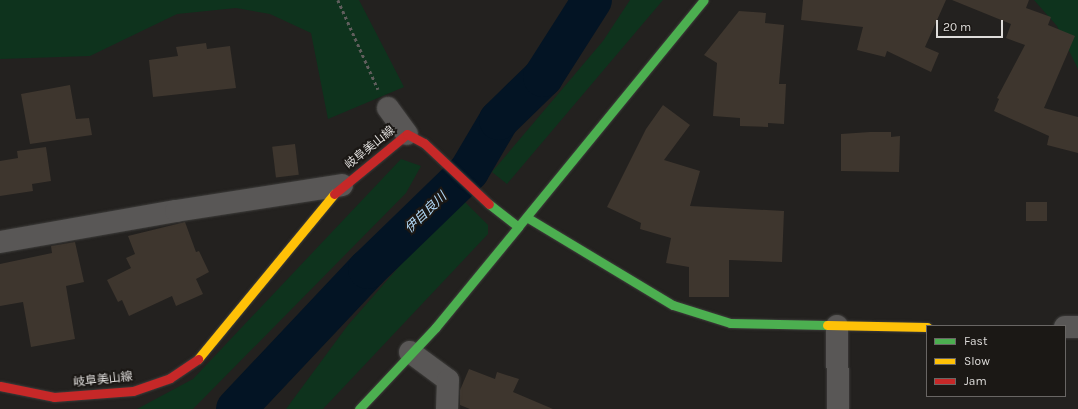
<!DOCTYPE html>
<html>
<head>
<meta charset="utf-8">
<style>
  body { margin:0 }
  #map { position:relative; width:1078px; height:409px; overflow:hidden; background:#23211f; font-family:Karla,"Noto Sans JP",sans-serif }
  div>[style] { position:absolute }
  .green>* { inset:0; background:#0e331d }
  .river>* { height:40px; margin:-20px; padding:0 20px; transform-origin:20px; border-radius:20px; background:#031424 }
  .building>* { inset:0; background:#3e362e; transform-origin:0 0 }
  .path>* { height:2.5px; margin-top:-1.25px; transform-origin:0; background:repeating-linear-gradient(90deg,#605e5d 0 3px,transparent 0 6px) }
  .roads { filter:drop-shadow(0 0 1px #3e3d3b) drop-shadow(0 0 1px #3e3d3b) }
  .street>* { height:22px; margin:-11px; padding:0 11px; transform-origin:11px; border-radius:11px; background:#595756 }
  .fast>* { height:9px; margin:-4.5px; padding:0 4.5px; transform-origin:4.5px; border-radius:4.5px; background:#4caf50 }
  .slow>* { height:9px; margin:-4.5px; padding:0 4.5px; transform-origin:4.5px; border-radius:4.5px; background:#ffc107 }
  .jam>* { height:9px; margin:-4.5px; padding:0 4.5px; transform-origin:4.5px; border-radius:4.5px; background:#c62828 }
  span { translate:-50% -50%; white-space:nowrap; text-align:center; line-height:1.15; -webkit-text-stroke:4px #1b1815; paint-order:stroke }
  .street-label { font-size:12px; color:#dedcda }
  .water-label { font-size:13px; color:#b1d9f7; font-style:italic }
  .legend { position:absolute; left:926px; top:325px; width:140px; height:72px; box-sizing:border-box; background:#1b1815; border:1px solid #696664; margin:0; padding:5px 7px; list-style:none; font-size:12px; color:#dedcda }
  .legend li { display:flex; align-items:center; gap:8px; height:20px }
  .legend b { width:20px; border:1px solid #696664 }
  .scale { position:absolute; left:936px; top:20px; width:67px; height:18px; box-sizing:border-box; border:2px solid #dedcda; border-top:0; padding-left:5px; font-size:12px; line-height:14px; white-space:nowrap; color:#dedcda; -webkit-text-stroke:3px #1b1815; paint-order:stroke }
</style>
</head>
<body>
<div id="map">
  <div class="green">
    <div style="clip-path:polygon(0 0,359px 0,404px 87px,328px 119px,311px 33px,270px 14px,236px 8px,177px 14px,90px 56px,0 59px)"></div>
    <div style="clip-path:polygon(630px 0,663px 0,507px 184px,492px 172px,603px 41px)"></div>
    <div style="clip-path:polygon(1034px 0,1078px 0,1078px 69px,1057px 26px)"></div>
    <div style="clip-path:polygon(401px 159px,421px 166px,406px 193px,193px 409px,137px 409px,193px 379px)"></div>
    <div style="clip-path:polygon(460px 197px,488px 225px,488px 234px,323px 409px,286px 409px,348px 325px)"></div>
  </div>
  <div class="river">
    <div style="left:236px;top:409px;width:192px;rotate:-46.7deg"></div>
    <div style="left:368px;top:269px;width:141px;rotate:-44.1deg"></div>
    <div style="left:469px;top:171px;width:59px;rotate:-59.5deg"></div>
    <div style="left:499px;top:120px;width:62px;rotate:-44.3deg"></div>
    <div style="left:543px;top:77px;width:91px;rotate:-57.5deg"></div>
  </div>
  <div class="building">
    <div style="clip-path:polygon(803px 0,946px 0,925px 47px,939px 53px,931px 72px,887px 51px,885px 57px,857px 50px,863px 27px,801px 20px)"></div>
    <div style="clip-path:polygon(952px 0,1029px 0,1026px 8px,1051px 17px,1048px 25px,1075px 36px,1044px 108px,1078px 117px,1078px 153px,1047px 145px,1049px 136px,994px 111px,999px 99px,997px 98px,1025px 45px,1006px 38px,1011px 24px)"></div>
    <div style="clip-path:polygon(739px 11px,766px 13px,765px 23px,784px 25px,779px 84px,786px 84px,784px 124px,768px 123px,768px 127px,740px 126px,740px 118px,713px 116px,717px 63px,704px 55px)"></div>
    <div style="clip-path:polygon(206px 43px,207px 49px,230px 46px,236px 88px,153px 97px,149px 60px,178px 56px,176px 47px)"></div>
    <div style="clip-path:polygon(70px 85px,76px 119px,89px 118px,92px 135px,30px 144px,21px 94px)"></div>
    <div style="clip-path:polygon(663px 105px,690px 125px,664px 160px,700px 171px,690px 206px,784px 211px,782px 262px,729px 260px,729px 297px,689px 297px,689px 267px,666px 263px,671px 238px,640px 229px,641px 223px,607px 207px,646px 129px)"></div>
    <div style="clip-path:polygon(870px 132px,891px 132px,891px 137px,900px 136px,899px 172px,841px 171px,841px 134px)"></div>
    <div style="left:295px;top:144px;width:31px;height:23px;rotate:83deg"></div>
    <div style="clip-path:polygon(46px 147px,51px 181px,32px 184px,33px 191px,0 196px,0 161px,18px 158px,17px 151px)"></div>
    <div style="left:1047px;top:202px;width:19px;height:21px;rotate:90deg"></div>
    <div style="clip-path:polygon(185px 222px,196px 252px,199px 251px,209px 272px,196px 279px,203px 294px,176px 306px,172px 296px,129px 316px,122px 300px,118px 302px,107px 280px,131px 268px,126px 258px,135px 254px,128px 236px)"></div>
    <div style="clip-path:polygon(75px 242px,84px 282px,66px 286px,75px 339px,31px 347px,23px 302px,0 306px,0 264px,52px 253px,51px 246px)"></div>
    <div style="clip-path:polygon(469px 369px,495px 379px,497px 372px,519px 379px,513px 392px,553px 409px,470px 409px,460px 405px,460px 390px)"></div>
  </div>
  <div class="path">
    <div style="left:338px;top:0;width:98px;rotate:65.8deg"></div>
  </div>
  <div class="roads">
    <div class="street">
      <div style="left:388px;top:108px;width:32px;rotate:54deg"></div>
      <div style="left:0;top:242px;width:179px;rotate:-10deg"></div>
      <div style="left:176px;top:211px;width:168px;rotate:-8.9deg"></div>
      <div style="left:837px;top:326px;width:83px;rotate:89.3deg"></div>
      <div style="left:1065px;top:327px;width:13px"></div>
      <div style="left:410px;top:352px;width:47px;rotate:36.4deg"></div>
      <div style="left:448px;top:380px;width:29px;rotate:92deg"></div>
    </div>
    <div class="fast">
      <div style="left:489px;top:204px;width:37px;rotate:38deg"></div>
      <div style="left:518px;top:227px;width:293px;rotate:-50.7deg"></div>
      <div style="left:528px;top:218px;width:169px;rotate:31deg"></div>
      <div style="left:673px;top:305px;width:60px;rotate:17.5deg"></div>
      <div style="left:730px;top:323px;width:97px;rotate:1.2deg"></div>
      <div style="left:359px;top:409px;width:112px;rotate:-46.8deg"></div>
      <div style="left:436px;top:327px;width:129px;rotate:-50.6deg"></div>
    </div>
    <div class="slow">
      <div style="left:827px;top:325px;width:100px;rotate:1.1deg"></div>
      <div style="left:198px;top:359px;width:214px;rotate:-50.5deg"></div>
    </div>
    <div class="jam">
      <div style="left:334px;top:194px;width:94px;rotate:-39.4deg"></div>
      <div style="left:407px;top:134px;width:19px;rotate:28deg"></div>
      <div style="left:424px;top:143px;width:89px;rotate:43.2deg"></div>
      <div style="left:0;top:386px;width:55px;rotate:11.5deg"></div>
      <div style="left:54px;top:397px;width:79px;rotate:-4.3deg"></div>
      <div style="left:133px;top:391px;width:39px;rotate:-19deg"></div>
      <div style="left:170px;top:378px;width:34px;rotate:-34deg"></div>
    </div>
  </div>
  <div class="street-label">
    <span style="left:370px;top:148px;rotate:-39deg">岐阜美山線</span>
    <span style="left:103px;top:380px;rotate:-6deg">岐阜美山線</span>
  </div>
  <div class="water-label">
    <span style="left:426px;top:213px;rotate:-44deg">伊自良川</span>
  </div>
  <ul class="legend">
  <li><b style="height:5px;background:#4caf50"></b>Fast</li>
  <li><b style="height:5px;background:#ffc107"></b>Slow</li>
  <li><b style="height:5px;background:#c62828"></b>Jam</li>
  </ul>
  <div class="scale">20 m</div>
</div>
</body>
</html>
